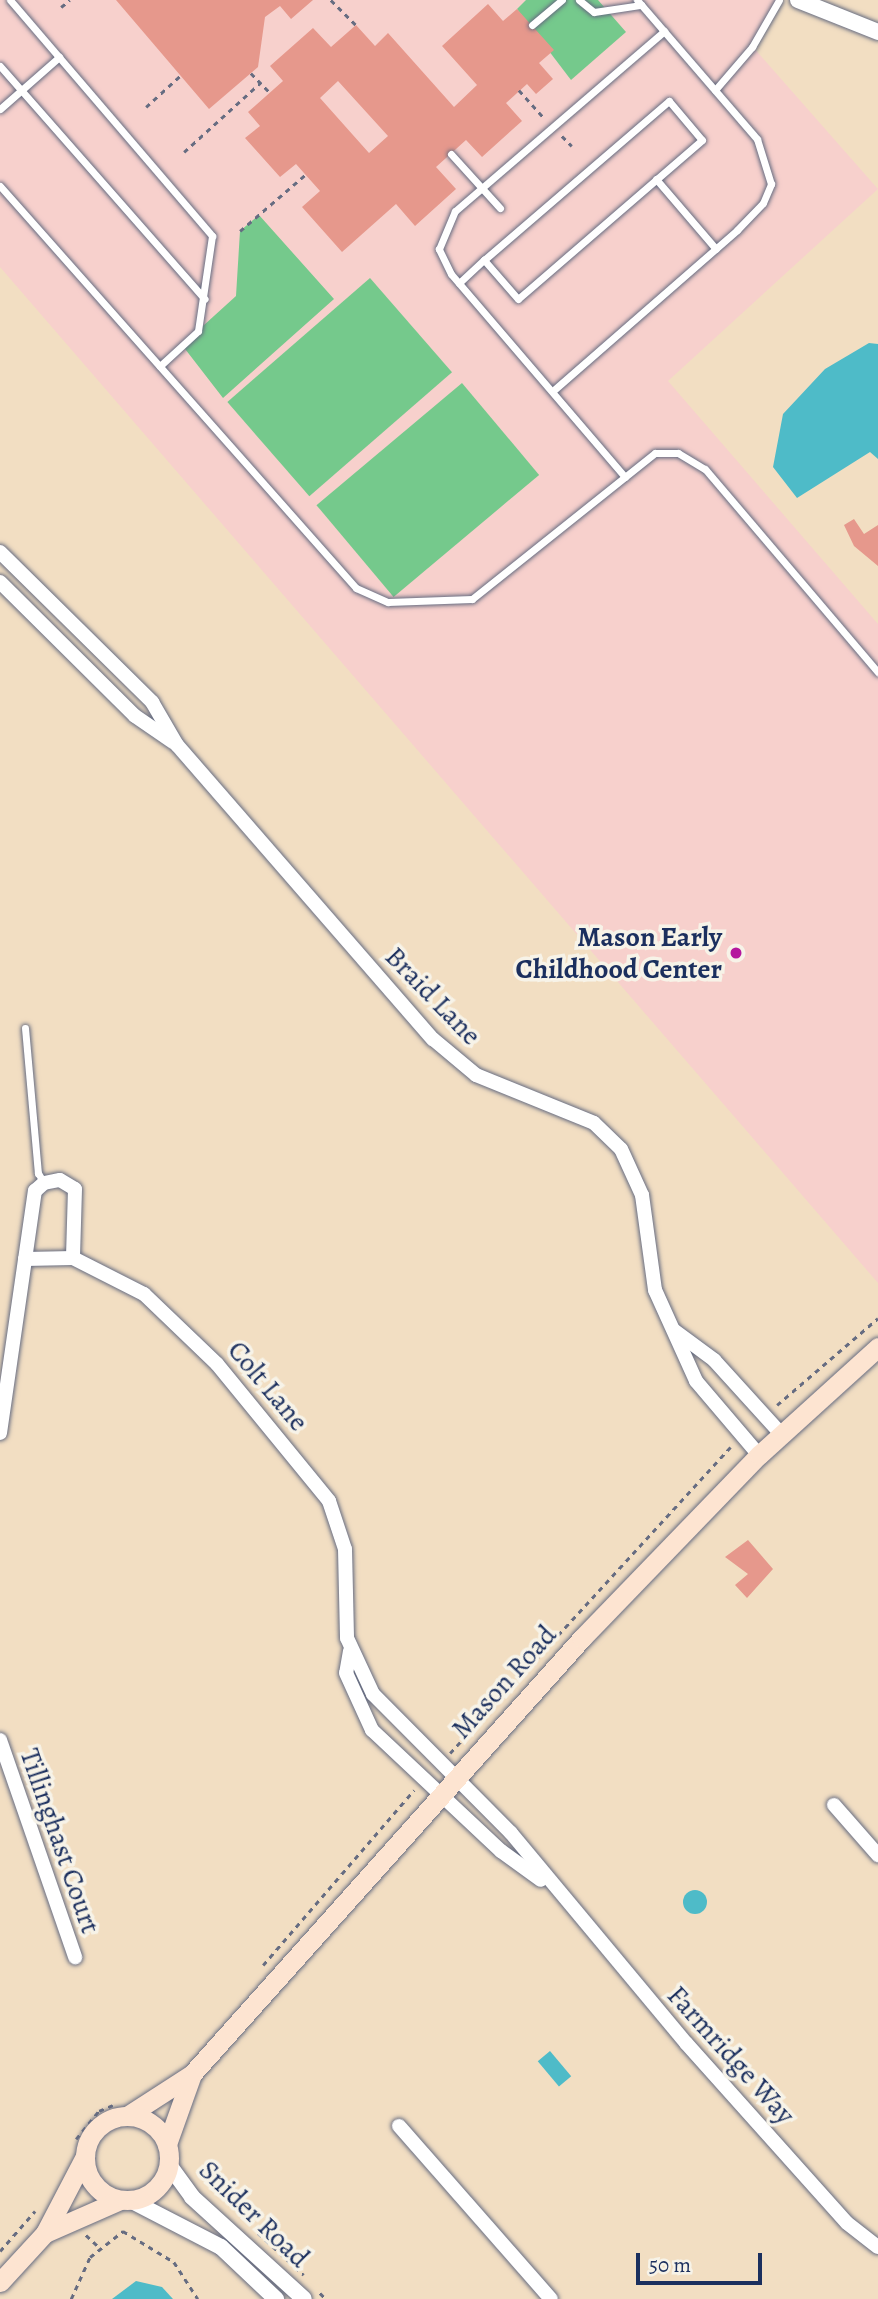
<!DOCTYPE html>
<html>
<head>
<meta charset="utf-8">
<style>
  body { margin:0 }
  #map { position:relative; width:878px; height:2299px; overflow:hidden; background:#f2dec2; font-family:Alegreya,serif }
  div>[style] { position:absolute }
  .built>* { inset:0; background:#f7d0cc }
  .green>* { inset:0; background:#75c98c; transform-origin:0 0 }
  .water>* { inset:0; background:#4ebbc8; transform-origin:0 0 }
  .round { border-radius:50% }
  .building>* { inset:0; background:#e6988c }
  .path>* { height:2.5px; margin-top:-1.25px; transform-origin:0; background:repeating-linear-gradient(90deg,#666c81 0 5px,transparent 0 10px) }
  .roads { filter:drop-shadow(0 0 2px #666c81) drop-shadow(0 0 2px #666c81) }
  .service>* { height:7px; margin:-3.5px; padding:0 3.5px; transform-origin:3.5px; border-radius:3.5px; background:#fff }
  .minor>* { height:14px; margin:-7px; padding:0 7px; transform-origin:7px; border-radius:7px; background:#fff }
  .tertiary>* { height:16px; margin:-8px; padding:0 8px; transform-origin:8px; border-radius:8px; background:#fff }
  .secondary>* { height:19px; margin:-9.5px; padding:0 9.5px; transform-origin:9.5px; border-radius:9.5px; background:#fde4d1 }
  .secondary>.ring { margin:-9.5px; padding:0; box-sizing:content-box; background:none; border:19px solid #fde4d1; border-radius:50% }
  .dots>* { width:19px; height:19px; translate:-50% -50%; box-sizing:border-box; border:4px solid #f7f3e8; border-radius:50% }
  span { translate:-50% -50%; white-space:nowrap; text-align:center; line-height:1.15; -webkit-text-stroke:7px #f7f3e8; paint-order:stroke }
  .poi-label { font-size:28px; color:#1b2f5e; font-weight:700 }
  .right { translate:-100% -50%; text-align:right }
  .street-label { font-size:28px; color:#1b2f5e }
  .scale { position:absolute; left:636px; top:2253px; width:126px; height:32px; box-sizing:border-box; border:4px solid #1b2f5e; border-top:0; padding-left:9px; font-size:21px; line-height:24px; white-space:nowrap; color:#1b2f5e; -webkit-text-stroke:5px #f7f3e8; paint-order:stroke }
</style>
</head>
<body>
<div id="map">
  <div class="built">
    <div style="clip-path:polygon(0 0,779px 0,753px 47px,878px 189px,668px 381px,878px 624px,878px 1283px,0 267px)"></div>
  </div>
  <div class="green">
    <div style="clip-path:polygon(526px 0,598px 0,626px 32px,571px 80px,517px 9px)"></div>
    <div style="clip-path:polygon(259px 215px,334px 299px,223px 398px,182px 345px,236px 296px,240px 231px)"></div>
    <div style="left:370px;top:278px;width:125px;height:189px;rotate:49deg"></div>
    <div style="left:462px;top:383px;width:120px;height:190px;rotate:50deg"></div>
  </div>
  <div class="water">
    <div style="clip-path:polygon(869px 343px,878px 344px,878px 459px,870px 452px,797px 498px,773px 467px,783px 414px,825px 369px)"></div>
    <div class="round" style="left:683px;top:1890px;width:24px;height:24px"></div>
    <div style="left:550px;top:2051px;width:33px;height:16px;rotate:50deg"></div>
    <div style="clip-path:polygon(136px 2281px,162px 2287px,173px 2299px,112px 2299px)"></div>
  </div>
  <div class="building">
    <div style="clip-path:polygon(116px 0,313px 0,291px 19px,280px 6px,265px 17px,258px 67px,209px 109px)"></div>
    <div style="clip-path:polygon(evenodd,488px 4px,503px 21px,517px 9px,554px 50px,539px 63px,553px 79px,536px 94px,527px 84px,506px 103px,522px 121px,482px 157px,466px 140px,436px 167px,456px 189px,415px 226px,396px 204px,342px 252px,302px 207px,320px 191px,296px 164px,280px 177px,245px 138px,260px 126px,248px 112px,283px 81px,270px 66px,313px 28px,331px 47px,356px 25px,375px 46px,388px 33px,454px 107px,477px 85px,442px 46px,488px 4px,338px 81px,388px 136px,369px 153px,320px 98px,338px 81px)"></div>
    <div style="clip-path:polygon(854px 519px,864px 534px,878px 525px,878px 566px,854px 546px,844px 525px)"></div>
    <div style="clip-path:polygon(748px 1540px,773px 1569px,747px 1598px,735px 1585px,748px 1574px,725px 1557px)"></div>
  </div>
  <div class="path">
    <div style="left:331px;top:0;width:35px;rotate:45deg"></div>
    <div style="left:61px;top:7px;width:11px;rotate:-38deg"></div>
    <div style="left:251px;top:73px;width:28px;rotate:46deg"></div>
    <div style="left:519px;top:90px;width:39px;rotate:48deg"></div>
    <div style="left:146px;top:107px;width:46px;rotate:-42.4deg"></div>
    <div style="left:562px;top:136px;width:14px;rotate:45deg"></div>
    <div style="left:184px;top:152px;width:103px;rotate:-42.2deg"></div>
    <div style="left:240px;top:231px;width:87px;rotate:-40.8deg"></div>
    <div style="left:777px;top:1405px;width:133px;rotate:-40.7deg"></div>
    <div style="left:450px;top:1753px;width:415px;rotate:-47.5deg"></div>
    <div style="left:263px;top:1965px;width:231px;rotate:-49.2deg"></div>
    <div style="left:76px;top:2139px;width:36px;rotate:-51deg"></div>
    <div style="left:99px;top:2111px;width:15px;rotate:-23deg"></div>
    <div style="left:258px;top:2233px;width:62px;rotate:42.4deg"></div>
    <div style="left:86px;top:2235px;width:18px;rotate:43deg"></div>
    <div style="left:0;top:2251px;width:53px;rotate:-48.8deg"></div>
    <div style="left:320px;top:2293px;width:8px;rotate:45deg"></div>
    <div style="left:71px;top:2299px;width:46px;rotate:-65.7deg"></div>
    <div style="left:90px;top:2257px;width:42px;rotate:-38.2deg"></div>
    <div style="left:123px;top:2231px;width:60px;rotate:31.3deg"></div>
    <div style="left:174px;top:2262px;width:44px;rotate:57deg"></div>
  </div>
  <div class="roads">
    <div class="service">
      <div style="left:10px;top:0;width:311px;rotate:49.4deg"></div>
      <div style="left:212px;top:236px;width:96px;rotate:98.4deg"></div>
      <div style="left:198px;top:331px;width:52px;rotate:137.4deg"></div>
      <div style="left:579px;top:0;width:19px;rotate:39deg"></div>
      <div style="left:594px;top:12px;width:48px;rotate:-8.5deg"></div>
      <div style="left:532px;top:25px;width:39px;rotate:-40deg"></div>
      <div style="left:0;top:66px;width:310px;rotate:48.7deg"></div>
      <div style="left:715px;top:90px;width:57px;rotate:-49.3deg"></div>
      <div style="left:752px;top:47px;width:54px;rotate:-60.1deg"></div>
      <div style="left:0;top:109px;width:79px;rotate:-41.4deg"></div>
      <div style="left:451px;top:154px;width:73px;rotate:47.8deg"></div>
      <div style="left:656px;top:179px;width:92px;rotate:49.4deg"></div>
      <div style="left:0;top:186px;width:537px;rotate:48.47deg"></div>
      <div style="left:356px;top:588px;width:35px;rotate:24deg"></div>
      <div style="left:388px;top:602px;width:84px;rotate:-2deg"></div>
      <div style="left:472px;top:599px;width:234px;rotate:-38.6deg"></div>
      <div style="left:655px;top:453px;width:23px"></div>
      <div style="left:678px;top:453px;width:31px;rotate:31deg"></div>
      <div style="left:705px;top:469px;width:267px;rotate:49.6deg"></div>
      <div style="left:459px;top:283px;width:34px;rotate:-43deg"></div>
      <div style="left:484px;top:260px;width:244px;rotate:-40.7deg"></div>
      <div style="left:669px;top:101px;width:51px;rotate:49.8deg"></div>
      <div style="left:702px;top:140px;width:243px;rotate:139.2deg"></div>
      <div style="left:518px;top:299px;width:52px;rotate:-131.1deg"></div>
      <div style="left:555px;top:389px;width:242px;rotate:-41.1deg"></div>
      <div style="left:737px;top:230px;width:37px;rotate:-46deg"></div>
      <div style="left:763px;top:203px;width:21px;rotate:-67deg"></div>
      <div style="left:771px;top:184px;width:47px;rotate:-107.3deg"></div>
      <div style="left:757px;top:139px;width:184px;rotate:-130.8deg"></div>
      <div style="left:625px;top:477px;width:267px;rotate:-130.6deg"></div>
      <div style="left:451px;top:274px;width:28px;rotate:-116deg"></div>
      <div style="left:439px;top:249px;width:41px;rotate:-67.2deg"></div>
      <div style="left:455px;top:211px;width:276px;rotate:-40.7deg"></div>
      <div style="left:25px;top:1028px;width:146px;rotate:84.9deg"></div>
      <div style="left:38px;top:1173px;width:12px;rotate:59deg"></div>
    </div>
    <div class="minor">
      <div style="left:0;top:552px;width:214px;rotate:44.6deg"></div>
      <div style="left:152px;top:702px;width:50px;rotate:59.8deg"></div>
      <div style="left:177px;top:745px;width:390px;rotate:49deg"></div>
      <div style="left:433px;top:1039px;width:56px;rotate:39.9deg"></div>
      <div style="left:476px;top:1075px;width:127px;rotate:22.1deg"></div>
      <div style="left:594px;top:1123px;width:37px;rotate:44deg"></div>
      <div style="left:621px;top:1149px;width:51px;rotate:65.5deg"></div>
      <div style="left:642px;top:1195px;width:96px;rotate:82.2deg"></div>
      <div style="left:655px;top:1290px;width:100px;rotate:65.7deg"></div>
      <div style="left:696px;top:1381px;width:97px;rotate:49.6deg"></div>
      <div style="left:0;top:582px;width:190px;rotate:44.8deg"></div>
      <div style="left:135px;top:716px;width:46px;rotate:34.4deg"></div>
      <div style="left:25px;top:1259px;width:48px;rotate:-1.2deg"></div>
      <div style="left:73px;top:1258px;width:80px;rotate:26.9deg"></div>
      <div style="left:144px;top:1294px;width:101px;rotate:43.8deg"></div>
      <div style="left:217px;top:1364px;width:177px;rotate:50.7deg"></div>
      <div style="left:329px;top:1501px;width:51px;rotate:71.6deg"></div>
      <div style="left:345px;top:1549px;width:89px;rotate:88.7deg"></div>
      <div style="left:347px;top:1638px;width:62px;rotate:65.1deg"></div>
      <div style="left:373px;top:1694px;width:196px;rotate:45.2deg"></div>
      <div style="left:511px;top:1833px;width:273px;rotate:50.2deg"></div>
      <div style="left:686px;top:2043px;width:241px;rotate:48.2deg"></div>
      <div style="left:847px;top:2223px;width:39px;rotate:38deg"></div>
      <div style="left:675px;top:1331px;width:49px;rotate:36.6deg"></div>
      <div style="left:714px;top:1360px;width:101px;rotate:47.8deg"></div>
      <div style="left:0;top:1433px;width:245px;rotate:-81.8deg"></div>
      <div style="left:35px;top:1191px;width:12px;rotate:-42deg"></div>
      <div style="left:44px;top:1183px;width:16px;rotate:-11deg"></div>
      <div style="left:60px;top:1180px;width:17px;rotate:31deg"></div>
      <div style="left:75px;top:1189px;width:69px;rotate:91.7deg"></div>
      <div style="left:350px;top:1651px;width:22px;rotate:100deg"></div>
      <div style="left:346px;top:1673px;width:63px;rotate:65.5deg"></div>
      <div style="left:372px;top:1730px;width:177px;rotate:43.2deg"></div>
      <div style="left:501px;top:1851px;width:49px;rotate:35.9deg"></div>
      <div style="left:0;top:1740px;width:230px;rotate:70.9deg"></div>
      <div style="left:834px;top:1805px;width:67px;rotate:48.7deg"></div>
      <div style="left:399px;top:2126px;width:230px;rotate:48.7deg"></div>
    </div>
    <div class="tertiary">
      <div style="left:798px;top:0;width:86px;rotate:21.8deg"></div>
      <div style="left:169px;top:2165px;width:39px;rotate:54deg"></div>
      <div style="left:192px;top:2197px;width:151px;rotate:42.3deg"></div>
      <div style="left:130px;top:2200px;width:102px;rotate:27.3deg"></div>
      <div style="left:221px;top:2247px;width:76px;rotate:43.4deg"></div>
    </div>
    <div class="secondary">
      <div style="left:127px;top:2116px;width:77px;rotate:-32.9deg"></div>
      <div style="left:192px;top:2074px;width:585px;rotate:-48.19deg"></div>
      <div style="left:582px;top:1638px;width:255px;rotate:-46deg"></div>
      <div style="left:759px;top:1455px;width:161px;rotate:-42.2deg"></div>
      <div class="ring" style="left:85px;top:2116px;width:65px;height:65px"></div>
      <div style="left:167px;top:2144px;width:74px;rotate:-70.3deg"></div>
      <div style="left:45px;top:2233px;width:82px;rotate:-23.7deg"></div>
      <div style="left:0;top:2282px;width:67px;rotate:-47.4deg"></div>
      <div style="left:45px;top:2233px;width:87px;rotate:-62.5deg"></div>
    </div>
  </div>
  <div class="dots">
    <div style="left:736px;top:953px;background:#b5179e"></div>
  </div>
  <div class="poi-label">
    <span class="right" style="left:722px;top:953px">Mason Early<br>Childhood Center</span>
  </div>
  <div class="street-label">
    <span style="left:433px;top:996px;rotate:46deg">Braid Lane</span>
    <span style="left:268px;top:1386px;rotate:50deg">Colt Lane</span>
    <span style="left:504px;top:1682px;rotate:-48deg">Mason Road</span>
    <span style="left:60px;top:1841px;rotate:71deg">Tillinghast Court</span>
    <span style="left:731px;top:2055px;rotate:48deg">Farmridge Way</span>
    <span style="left:254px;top:2214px;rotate:44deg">Snider Road</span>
  </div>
  <div class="scale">50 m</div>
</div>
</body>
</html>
